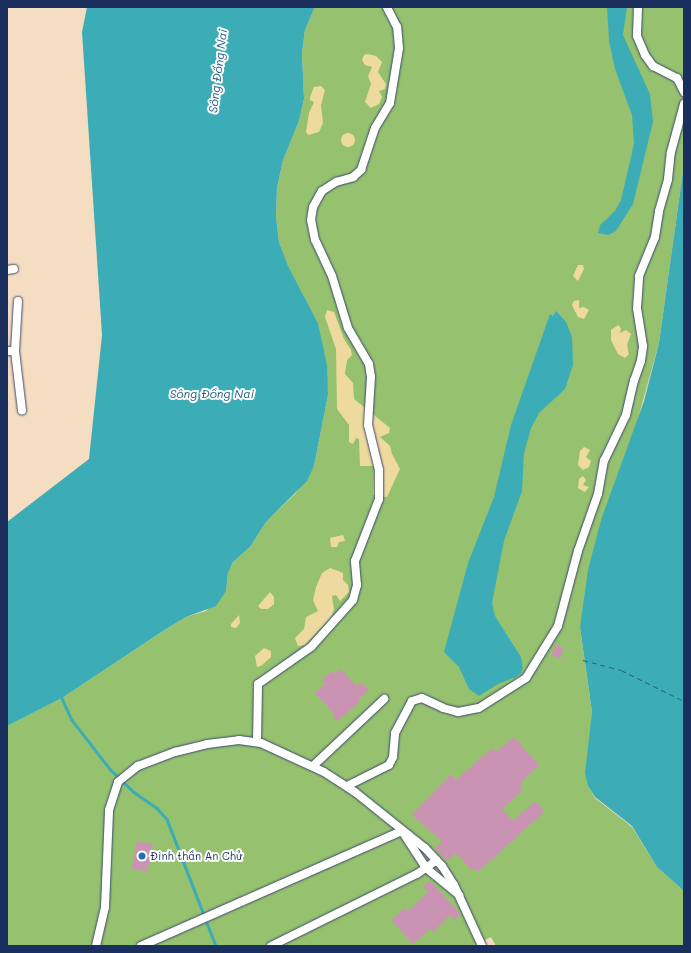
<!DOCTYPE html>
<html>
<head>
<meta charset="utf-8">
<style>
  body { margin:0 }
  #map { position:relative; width:691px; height:953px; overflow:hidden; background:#f5ddc2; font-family:Mali,sans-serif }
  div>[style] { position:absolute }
  .green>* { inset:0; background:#96c26f }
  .sand>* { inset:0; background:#eeda9e }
  .round { border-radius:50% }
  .water>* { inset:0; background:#3cadb7 }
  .stream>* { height:2.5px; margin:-1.25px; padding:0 1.25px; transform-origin:1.25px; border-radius:1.25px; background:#3cadb7 }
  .ferry>* { height:1px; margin-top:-0.5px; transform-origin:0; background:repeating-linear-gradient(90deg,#286182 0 5px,transparent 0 9px) }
  .building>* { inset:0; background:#cb93b3; transform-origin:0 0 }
  .roads { filter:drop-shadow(0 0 1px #3c496d) drop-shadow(0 0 1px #3c496d) }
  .minor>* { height:8px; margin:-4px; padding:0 4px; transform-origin:4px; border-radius:4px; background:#fff }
  .dots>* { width:11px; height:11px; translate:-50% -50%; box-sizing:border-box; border:2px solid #fff; border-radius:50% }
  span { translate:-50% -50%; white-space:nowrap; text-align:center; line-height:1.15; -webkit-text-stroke:4px #fff; paint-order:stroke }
  .poi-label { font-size:11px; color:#1b2f5e }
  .left { translate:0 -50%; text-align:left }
  .water-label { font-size:12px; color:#286182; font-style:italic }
  .frame { position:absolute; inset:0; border:8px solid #1b2f5e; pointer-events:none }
</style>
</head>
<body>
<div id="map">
  <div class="green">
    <div style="clip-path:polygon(315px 7px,684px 7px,684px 164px,659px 343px,580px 627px,592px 712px,588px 786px,595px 798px,632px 827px,657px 867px,684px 891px,684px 946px,496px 946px,491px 937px,473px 946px,7px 946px,7px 726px,62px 698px,166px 629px,186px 617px,206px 611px,226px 591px,228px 573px,233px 562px,250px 547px,266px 522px,296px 493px,314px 466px,328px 395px,318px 323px,288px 267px,279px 242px,276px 216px,277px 188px,283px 160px,299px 121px,304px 99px,302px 53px,305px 30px)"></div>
  </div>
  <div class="sand">
    <div style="clip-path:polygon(368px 54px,376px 56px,382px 62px,378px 72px,386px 84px,385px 89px,379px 91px,382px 97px,379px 104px,371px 108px,365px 102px,371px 84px,368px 76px,372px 67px,365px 65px,362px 60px,364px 55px)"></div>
    <div style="clip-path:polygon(321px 86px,325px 90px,321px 105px,323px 123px,319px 132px,308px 135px,306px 132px,309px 113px,314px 102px,310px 100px,310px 97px,314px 87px)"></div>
    <div class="round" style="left:341px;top:133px;width:14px;height:14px"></div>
    <div style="clip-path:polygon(578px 265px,583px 265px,584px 269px,578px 281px,573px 276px)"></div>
    <div style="clip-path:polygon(579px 300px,579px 308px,584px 307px,589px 310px,584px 319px,578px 317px,572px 305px,574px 301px)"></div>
    <div style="clip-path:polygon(327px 310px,334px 312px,344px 339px,351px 350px,352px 355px,347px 360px,345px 374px,353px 383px,354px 399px,390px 428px,389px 433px,380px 437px,390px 446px,392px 454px,400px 469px,387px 497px,373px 495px,374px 466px,360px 466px,359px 439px,356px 438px,353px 444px,349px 442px,349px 425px,337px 409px,336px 349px,325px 317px)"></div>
    <div style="clip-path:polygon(618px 325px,621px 328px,620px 333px,626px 330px,631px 334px,627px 345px,629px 354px,625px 358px,618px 354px,611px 340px,611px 330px)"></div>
    <div style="clip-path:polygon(584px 447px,590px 450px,586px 457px,591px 461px,589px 467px,583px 470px,578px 465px,580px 451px)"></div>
    <div style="clip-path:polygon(583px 476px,586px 480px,583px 485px,589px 487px,585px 492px,578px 488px,579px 479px)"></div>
    <div style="clip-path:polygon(343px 535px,345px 541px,339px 542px,337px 547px,331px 547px,330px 538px)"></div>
    <div style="clip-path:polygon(330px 568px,343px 573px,343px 580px,348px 585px,349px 592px,340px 601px,336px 595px,332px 596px,334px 610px,331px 617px,305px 645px,298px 646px,295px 638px,304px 629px,306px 617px,318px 611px,313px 600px,316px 587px,322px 573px)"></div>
    <div style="clip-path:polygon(270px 592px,274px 597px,274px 604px,268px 609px,261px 609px,258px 606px)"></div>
    <div style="clip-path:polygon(239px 615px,240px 623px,236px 628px,231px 627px,231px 624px)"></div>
    <div style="clip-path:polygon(264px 648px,271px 651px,271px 657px,261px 666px,257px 667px,255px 656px)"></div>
  </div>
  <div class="water">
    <div style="clip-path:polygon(87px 7px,315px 7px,305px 30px,302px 53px,304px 99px,299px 121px,283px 160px,277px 188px,276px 216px,279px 242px,288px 266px,318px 323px,327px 365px,328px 395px,314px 466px,307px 481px,266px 522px,250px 547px,233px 562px,228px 573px,226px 591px,216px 606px,186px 617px,166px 629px,62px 698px,7px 726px,7px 522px,89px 459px,102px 335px,82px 32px)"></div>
    <div style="clip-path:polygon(607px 7px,627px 7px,623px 35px,650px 94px,653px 122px,633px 204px,616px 231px,608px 235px,598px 233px,600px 225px,615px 211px,621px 200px,634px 144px,632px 115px,615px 69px,609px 41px)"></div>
    <div style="clip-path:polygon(684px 164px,684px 891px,657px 867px,632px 826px,595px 797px,588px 786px,585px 773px,592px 712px,580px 627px,588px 570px,601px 520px,644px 401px,659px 343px)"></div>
    <div style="clip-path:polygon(556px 311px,566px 322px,572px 337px,573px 365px,565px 389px,539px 413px,531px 428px,524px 453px,522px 491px,504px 541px,492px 603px,495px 616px,521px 657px,523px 667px,521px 673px,516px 677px,498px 684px,479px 696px,469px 689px,459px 667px,444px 652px,468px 563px,494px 497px,511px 425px,550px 314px,553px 316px)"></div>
  </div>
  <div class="stream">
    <div style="left:62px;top:698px;width:24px;rotate:66deg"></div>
    <div style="left:72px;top:720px;width:62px;rotate:52.2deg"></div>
    <div style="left:110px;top:769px;width:33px;rotate:44deg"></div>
    <div style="left:134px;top:792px;width:28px;rotate:35deg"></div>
    <div style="left:157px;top:808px;width:15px;rotate:48deg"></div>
    <div style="left:167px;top:819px;width:136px;rotate:68.9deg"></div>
  </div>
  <div class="ferry">
    <div style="left:583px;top:660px;width:39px;rotate:15deg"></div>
    <div style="left:621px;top:670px;width:70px;rotate:26.2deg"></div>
  </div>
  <div class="building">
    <div style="left:555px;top:645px;width:9px;height:11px;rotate:18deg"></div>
    <div style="clip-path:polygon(341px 669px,357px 686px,361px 682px,369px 690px,358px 700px,360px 702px,337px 721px,332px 715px,334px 713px,315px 693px,325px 684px,322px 680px,332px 671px,335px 674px)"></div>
    <div style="clip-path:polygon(514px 737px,539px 765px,522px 781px,520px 785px,523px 788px,520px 793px,502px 809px,513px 821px,535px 801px,545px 811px,478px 872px,475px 868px,472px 871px,456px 853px,447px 861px,435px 848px,442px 841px,412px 815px,451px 774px,456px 780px,492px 748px,496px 752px)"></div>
    <div style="left:137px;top:841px;width:16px;height:28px;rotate:11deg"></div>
    <div style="clip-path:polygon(430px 881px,461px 914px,454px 920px,450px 915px,433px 932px,430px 929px,413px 944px,391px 920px,405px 908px,408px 911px,428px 892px,423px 887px)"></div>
  </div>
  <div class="roads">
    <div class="minor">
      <div style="left:638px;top:7px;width:29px;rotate:92deg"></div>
      <div style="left:637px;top:36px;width:21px;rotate:67deg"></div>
      <div style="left:645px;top:55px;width:14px;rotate:54deg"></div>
      <div style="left:653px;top:66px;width:27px;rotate:27deg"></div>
      <div style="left:677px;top:78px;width:16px;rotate:63deg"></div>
      <div style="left:7px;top:270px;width:7px;rotate:-8deg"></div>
      <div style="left:7px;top:351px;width:8px"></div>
      <div style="left:15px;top:351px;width:50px;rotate:-86.6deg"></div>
      <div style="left:15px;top:351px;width:60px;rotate:83.3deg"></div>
      <div style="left:257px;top:742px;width:58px;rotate:-89deg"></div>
      <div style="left:258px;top:684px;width:65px;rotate:-34.9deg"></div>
      <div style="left:311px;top:647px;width:63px;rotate:-48.2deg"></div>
      <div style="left:353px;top:600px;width:16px;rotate:-75deg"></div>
      <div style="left:357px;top:585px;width:24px;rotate:-95deg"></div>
      <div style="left:355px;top:561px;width:66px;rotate:-68.8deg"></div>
      <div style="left:379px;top:499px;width:29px;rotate:-90deg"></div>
      <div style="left:379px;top:470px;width:46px;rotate:-103.7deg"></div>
      <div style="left:368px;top:425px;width:48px;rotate:-86.4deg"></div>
      <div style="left:371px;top:377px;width:13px;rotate:-99deg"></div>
      <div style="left:369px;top:364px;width:42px;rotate:-120.3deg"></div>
      <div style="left:348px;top:328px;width:54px;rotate:-107.1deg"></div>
      <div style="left:332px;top:276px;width:40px;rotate:-115deg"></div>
      <div style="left:315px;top:240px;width:20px;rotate:-101deg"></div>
      <div style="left:311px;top:220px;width:13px;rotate:-81deg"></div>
      <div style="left:313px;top:207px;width:18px;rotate:-61deg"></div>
      <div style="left:322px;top:191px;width:17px;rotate:-33deg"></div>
      <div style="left:336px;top:182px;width:18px;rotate:-16deg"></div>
      <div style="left:353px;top:177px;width:11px;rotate:-41deg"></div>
      <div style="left:361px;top:170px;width:44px;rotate:-71.6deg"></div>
      <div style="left:375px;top:128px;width:29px;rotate:-59deg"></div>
      <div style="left:390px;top:103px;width:56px;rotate:-80.7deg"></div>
      <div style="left:399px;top:48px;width:21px;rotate:-95deg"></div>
      <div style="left:397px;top:27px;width:22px;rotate:-117deg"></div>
      <div style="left:313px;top:766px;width:98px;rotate:-43.3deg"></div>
      <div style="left:347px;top:786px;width:47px;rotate:-26.6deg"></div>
      <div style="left:389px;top:765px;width:9px;rotate:-63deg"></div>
      <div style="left:393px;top:757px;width:24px;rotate:-85deg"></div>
      <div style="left:395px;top:733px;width:36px;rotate:-62deg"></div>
      <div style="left:412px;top:701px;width:10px;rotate:-17deg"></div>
      <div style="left:422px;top:698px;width:23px;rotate:25deg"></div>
      <div style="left:443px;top:708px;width:16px;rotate:15deg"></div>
      <div style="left:458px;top:712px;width:21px;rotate:-11deg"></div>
      <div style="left:479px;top:708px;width:56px;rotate:-32.6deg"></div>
      <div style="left:526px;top:678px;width:61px;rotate:-58.4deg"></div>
      <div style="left:558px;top:626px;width:78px;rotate:-75.1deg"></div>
      <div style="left:578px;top:551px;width:60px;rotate:-70.7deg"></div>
      <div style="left:598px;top:494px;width:34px;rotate:-80deg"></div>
      <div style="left:604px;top:461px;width:51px;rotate:-64.4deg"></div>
      <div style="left:626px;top:415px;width:35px;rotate:-77deg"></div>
      <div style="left:634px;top:381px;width:21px;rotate:-71deg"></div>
      <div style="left:641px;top:361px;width:15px;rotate:-82deg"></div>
      <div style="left:643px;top:346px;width:38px;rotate:-99deg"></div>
      <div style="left:637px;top:308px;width:32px;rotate:-86deg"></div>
      <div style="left:639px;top:276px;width:42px;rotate:-67.7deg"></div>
      <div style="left:655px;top:237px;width:26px;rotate:-81deg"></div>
      <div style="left:659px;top:211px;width:33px;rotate:-74deg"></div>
      <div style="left:668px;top:179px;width:27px;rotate:-84deg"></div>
      <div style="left:671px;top:152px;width:50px;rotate:-74.8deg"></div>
      <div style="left:402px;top:831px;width:44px;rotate:57deg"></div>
      <div style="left:426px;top:868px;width:43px;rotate:39.3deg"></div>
      <div style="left:96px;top:946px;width:40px;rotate:-77deg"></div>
      <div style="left:105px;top:907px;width:97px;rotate:-87.6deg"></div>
      <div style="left:109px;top:810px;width:29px;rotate:-72deg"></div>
      <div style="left:118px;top:782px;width:26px;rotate:-39deg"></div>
      <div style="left:138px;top:766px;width:40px;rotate:-21deg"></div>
      <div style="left:175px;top:752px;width:33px;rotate:-14deg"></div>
      <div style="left:207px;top:744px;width:32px;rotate:-7deg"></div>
      <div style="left:239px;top:740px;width:22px;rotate:8deg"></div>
      <div style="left:261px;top:743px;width:69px;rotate:24.7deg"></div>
      <div style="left:324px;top:772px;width:37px;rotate:33deg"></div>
      <div style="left:355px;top:792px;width:90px;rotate:38.7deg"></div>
      <div style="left:425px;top:848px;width:25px;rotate:47deg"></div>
      <div style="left:442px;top:866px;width:22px;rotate:58deg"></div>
      <div style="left:454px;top:885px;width:67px;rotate:65.3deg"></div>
      <div style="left:141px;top:946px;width:285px;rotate:-23.8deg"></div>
      <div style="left:271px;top:946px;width:163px;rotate:-26.3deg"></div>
      <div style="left:417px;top:874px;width:24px;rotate:-35deg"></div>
    </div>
  </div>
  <div class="dots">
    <div style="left:142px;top:856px;background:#1f6fb2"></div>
  </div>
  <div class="poi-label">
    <span class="left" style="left:150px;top:856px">Đình thần An Chử</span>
  </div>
  <div class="water-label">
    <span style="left:218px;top:71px;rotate:-83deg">Sông Đồng Nai</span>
    <span style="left:212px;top:394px">Sông Đồng Nai</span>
  </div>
  <div class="frame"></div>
</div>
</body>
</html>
